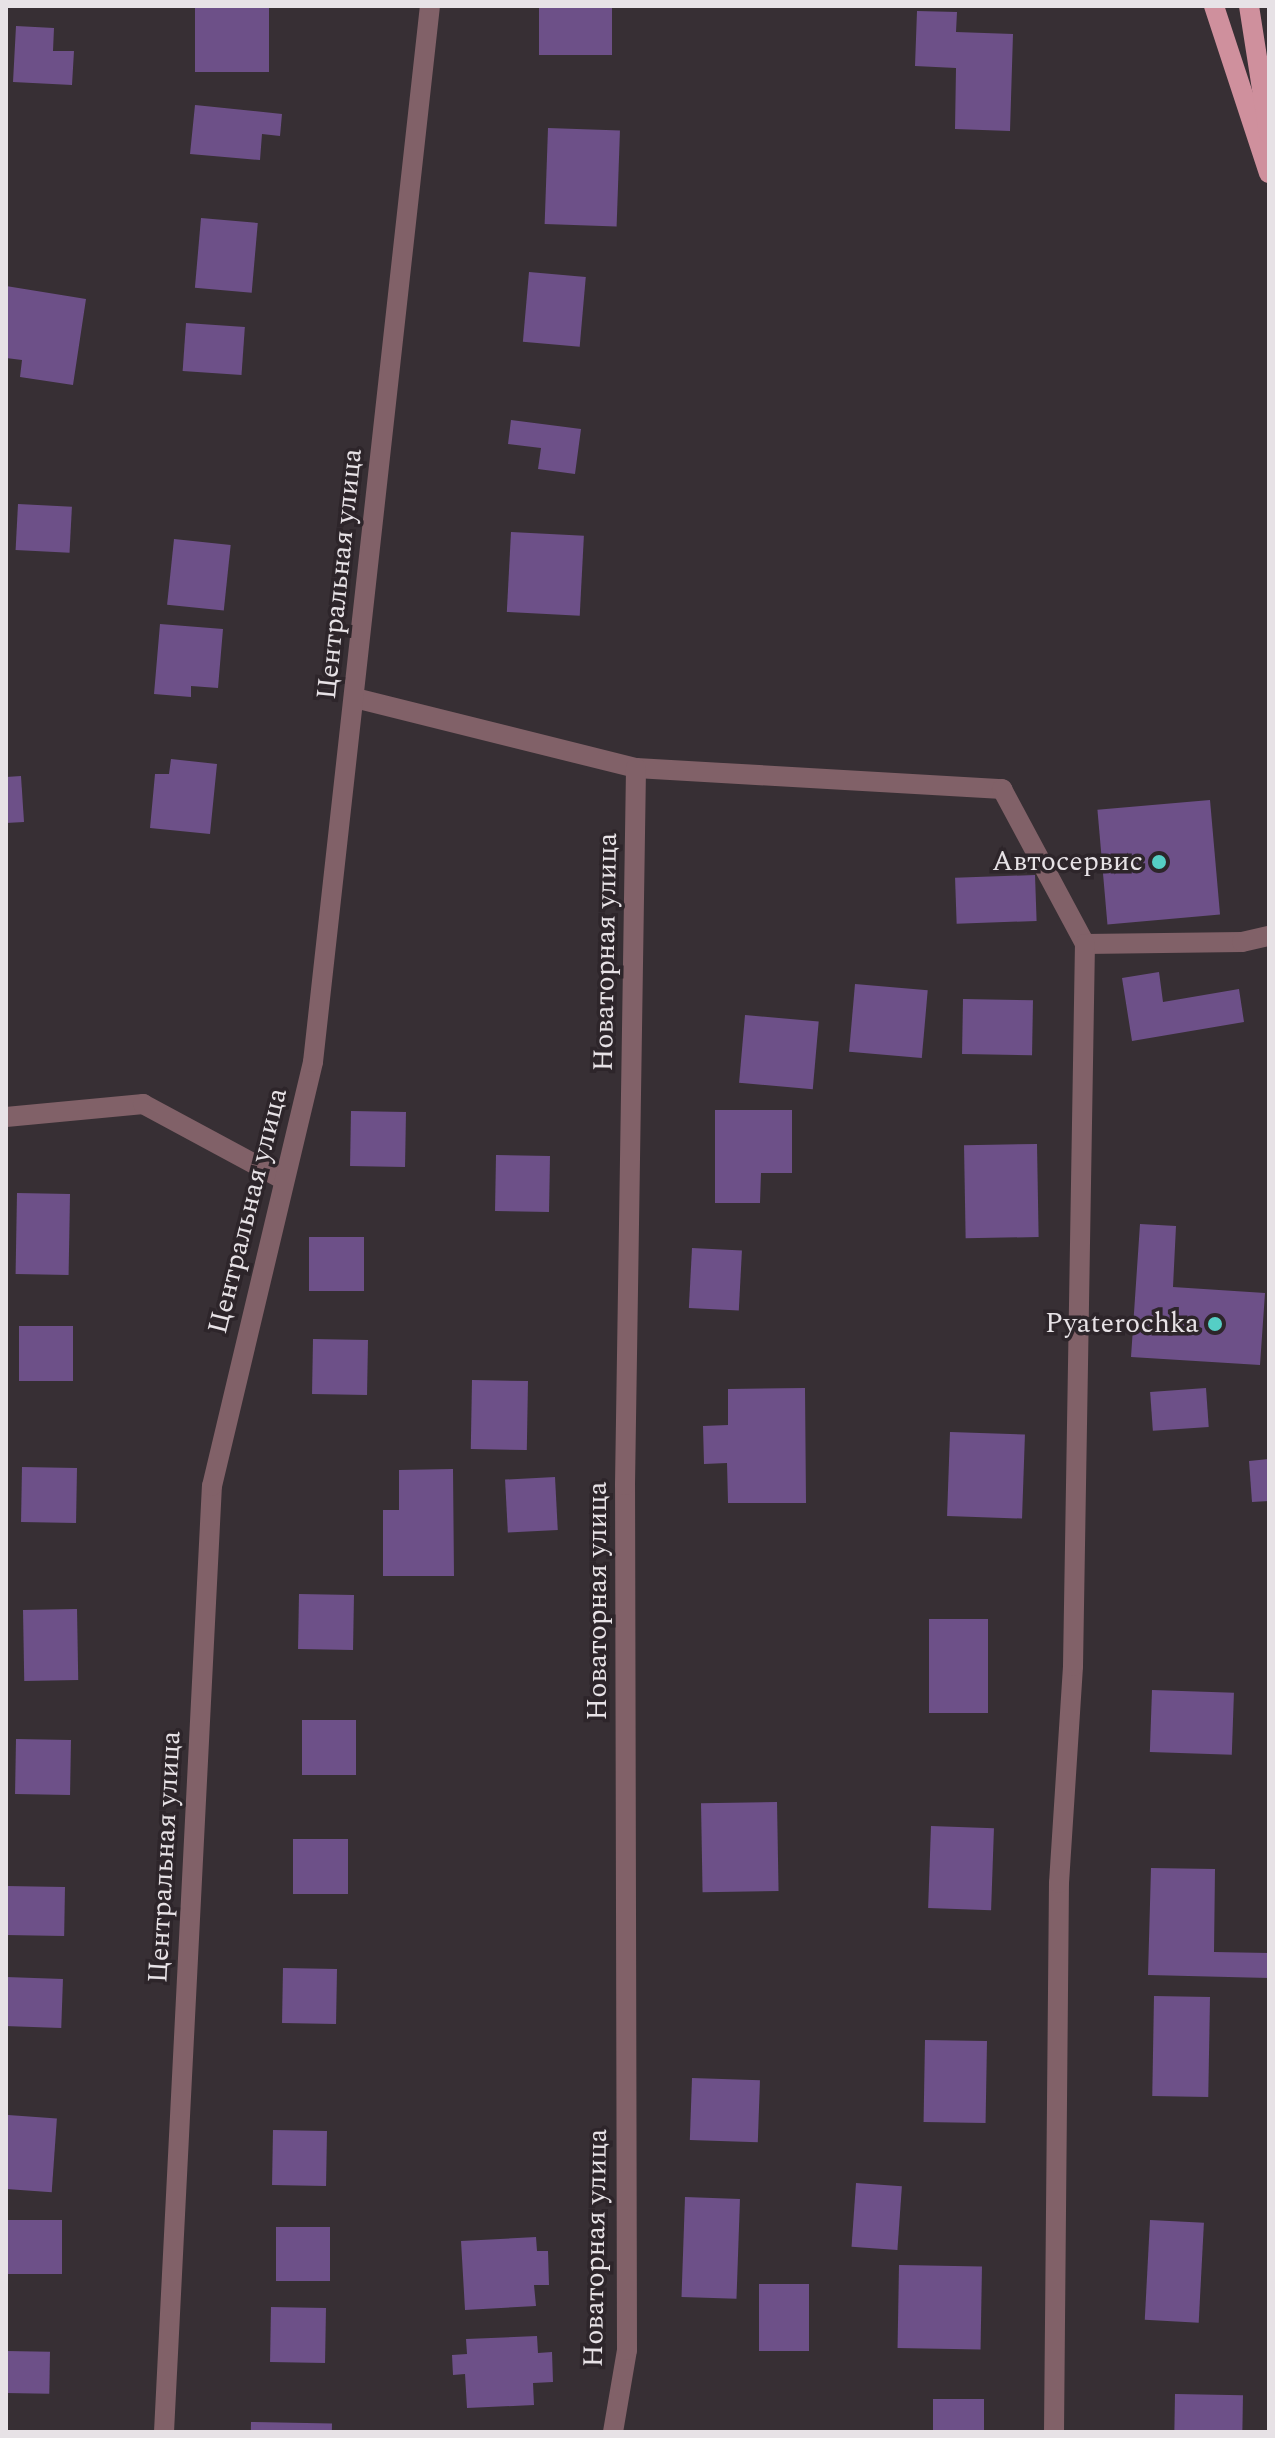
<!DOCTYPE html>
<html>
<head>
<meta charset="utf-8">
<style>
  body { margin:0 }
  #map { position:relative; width:1275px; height:2438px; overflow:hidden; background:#372f34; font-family:Spectral,serif }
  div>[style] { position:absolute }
  .building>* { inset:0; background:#6d5088; transform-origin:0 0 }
  .lane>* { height:20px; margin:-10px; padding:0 10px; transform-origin:10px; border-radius:10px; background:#816168 }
  .street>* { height:20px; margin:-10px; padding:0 10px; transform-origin:10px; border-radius:10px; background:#816168 }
  .primary>* { height:20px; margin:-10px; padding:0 10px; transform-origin:10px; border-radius:10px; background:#cf909d }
  .dots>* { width:22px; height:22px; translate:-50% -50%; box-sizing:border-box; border:4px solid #2d252a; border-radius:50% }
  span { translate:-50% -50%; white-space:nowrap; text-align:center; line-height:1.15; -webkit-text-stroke:7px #2d252a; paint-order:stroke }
  .street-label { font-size:28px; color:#e7e2e6 }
  .poi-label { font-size:28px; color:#e7e2e6 }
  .right { translate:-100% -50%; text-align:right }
  .frame { position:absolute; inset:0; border:8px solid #e7e2e6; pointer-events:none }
</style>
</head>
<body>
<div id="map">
  <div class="building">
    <div style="left:195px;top:6px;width:74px;height:66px"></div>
    <div style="left:539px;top:6px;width:73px;height:49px"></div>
    <div style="clip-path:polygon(917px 11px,957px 12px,956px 32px,1013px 34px,1010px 131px,955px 129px,956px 68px,915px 66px)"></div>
    <div style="clip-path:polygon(16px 26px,54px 28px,53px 51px,74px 51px,72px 85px,13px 82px)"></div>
    <div style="clip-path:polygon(195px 105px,282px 114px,280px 136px,262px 134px,260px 160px,190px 154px)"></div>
    <div style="left:548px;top:128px;width:72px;height:96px;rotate:2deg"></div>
    <div style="left:201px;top:218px;width:57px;height:70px;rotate:5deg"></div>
    <div style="left:529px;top:272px;width:57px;height:70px;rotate:5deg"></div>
    <div style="clip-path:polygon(6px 286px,86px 299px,73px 385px,20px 377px,22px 360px,6px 358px)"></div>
    <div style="left:186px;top:323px;width:59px;height:48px;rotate:4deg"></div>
    <div style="clip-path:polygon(511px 420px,581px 429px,575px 474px,538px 469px,541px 448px,508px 444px)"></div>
    <div style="left:18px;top:504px;width:54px;height:46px;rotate:3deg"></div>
    <div style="left:511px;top:532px;width:73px;height:80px;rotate:3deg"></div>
    <div style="left:174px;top:539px;width:57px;height:66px;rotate:6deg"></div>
    <div style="clip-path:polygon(160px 624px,223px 629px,218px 688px,191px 686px,191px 697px,154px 694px)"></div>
    <div style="clip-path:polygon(171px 759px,217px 764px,210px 834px,150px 828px,155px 774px,169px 774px)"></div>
    <div style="clip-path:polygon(21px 776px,24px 822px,6px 823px,6px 777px)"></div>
    <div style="left:1210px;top:800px;width:115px;height:113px;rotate:85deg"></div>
    <div style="left:1035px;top:875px;width:46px;height:80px;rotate:88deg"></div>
    <div style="clip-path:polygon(1159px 972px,1163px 1002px,1239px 989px,1244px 1022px,1132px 1041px,1122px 978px)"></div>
    <div style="left:855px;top:984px;width:73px;height:68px;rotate:5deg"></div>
    <div style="left:963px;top:999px;width:70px;height:55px;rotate:1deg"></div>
    <div style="left:745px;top:1015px;width:74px;height:68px;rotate:5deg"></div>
    <div style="clip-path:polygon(715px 1110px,792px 1110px,792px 1173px,761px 1173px,760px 1203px,715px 1203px)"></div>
    <div style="left:351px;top:1111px;width:55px;height:55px;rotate:1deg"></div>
    <div style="left:1037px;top:1144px;width:93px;height:73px;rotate:89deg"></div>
    <div style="left:496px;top:1155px;width:54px;height:56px;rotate:1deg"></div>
    <div style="left:17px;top:1193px;width:53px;height:81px;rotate:1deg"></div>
    <div style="clip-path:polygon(1140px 1224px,1176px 1226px,1173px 1287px,1265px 1293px,1260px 1365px,1131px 1357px)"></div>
    <div style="left:309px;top:1237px;width:55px;height:54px"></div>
    <div style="left:692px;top:1248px;width:50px;height:60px;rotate:3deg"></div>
    <div style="left:19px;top:1326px;width:54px;height:55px"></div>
    <div style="left:313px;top:1339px;width:55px;height:55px;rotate:1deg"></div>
    <div style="left:472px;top:1380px;width:56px;height:69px;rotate:1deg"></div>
    <div style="clip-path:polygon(805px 1388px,806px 1503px,728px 1503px,727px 1463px,704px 1464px,703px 1426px,728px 1425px,728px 1389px)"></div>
    <div style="left:1206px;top:1388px;width:39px;height:56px;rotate:86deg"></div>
    <div style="left:950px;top:1432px;width:75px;height:84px;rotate:2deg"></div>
    <div style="clip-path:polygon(1269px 1459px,1269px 1501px,1252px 1502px,1249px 1461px)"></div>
    <div style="left:22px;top:1467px;width:55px;height:55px;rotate:1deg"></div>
    <div style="clip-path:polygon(453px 1469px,454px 1576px,383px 1576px,383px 1510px,399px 1510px,399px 1470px)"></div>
    <div style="left:555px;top:1477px;width:53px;height:50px;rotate:87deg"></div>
    <div style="left:299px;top:1594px;width:55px;height:55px;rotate:1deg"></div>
    <div style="left:77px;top:1609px;width:71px;height:54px;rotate:89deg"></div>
    <div style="left:929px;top:1619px;width:59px;height:94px"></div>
    <div style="left:1152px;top:1690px;width:82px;height:62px;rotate:2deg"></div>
    <div style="left:302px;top:1720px;width:54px;height:55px"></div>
    <div style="left:16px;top:1739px;width:55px;height:55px;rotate:1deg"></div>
    <div style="left:777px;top:1802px;width:89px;height:76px;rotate:89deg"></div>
    <div style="left:931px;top:1826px;width:63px;height:82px;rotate:2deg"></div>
    <div style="left:293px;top:1839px;width:55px;height:55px"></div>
    <div style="clip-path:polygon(1151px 1868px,1215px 1869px,1214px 1952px,1269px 1953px,1269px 1978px,1148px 1975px)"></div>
    <div style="left:6px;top:1886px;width:59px;height:49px;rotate:1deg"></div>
    <div style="left:283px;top:1968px;width:54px;height:55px;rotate:1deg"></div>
    <div style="left:6px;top:1977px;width:57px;height:49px;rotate:2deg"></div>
    <div style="left:1154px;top:1996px;width:56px;height:100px;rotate:1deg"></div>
    <div style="left:925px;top:2040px;width:62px;height:82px;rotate:1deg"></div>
    <div style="left:692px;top:2078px;width:68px;height:62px;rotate:2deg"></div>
    <div style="left:8px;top:2115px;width:49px;height:74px;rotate:4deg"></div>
    <div style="left:273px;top:2130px;width:54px;height:55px;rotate:1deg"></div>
    <div style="left:856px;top:2183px;width:46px;height:64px;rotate:4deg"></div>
    <div style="left:685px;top:2197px;width:55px;height:100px;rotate:2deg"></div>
    <div style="left:7px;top:2220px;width:55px;height:54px"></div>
    <div style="left:1150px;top:2220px;width:54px;height:100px;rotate:3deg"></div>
    <div style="left:276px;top:2227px;width:54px;height:54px"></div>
    <div style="clip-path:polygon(536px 2237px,537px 2251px,548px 2251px,549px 2285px,534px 2285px,536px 2306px,465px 2310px,461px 2241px)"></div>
    <div style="left:899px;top:2265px;width:83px;height:83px;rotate:1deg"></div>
    <div style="left:759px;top:2284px;width:50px;height:67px"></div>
    <div style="left:271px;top:2307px;width:55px;height:55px;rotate:1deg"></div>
    <div style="clip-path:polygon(537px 2336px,538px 2353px,552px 2352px,553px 2382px,533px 2383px,534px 2405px,467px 2408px,465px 2374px,453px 2375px,452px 2355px,467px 2354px,466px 2339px)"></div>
    <div style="left:6px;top:2351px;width:44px;height:42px;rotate:1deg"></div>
    <div style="left:1175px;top:2394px;width:68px;height:38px;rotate:1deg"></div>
    <div style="left:933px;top:2399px;width:51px;height:33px"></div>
    <div style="left:251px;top:2422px;width:81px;height:10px;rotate:1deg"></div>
  </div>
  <div class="lane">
    <div style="left:355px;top:698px;width:290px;rotate:14deg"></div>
    <div style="left:636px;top:768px;width:367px;rotate:3.3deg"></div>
    <div style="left:1002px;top:789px;width:176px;rotate:61.8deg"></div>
    <div style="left:1085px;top:944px;width:157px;rotate:-0.7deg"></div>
    <div style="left:1242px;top:942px;width:28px;rotate:-13deg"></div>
    <div style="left:6px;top:1117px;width:138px;rotate:-5.4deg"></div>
    <div style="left:143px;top:1104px;width:160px;rotate:28.3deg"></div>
  </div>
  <div class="street">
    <div style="left:164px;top:2432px;width:947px;rotate:-87.1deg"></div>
    <div style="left:212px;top:1486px;width:436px;rotate:-76.6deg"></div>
    <div style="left:313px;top:1062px;width:1062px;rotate:-83.68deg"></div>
    <div style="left:613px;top:2432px;width:83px;rotate:-80.3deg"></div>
    <div style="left:627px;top:2350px;width:865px;rotate:-90.13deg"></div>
    <div style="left:625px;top:1485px;width:717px;rotate:-89.12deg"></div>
    <div style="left:1054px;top:2432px;width:549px;rotate:-89.48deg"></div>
    <div style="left:1059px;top:1883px;width:217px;rotate:-86.3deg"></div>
    <div style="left:1073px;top:1666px;width:722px;rotate:-89.05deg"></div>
  </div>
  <div class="primary">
    <div style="left:1214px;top:6px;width:176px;rotate:71.8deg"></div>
    <div style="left:1249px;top:6px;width:129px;rotate:81.1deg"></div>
  </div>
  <div class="dots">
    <div style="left:1159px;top:862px;background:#55cec5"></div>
    <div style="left:1215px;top:1324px;background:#55cec5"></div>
  </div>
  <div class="street-label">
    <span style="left:340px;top:574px;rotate:-84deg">Центральная улица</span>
    <span style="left:606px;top:952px;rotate:-89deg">Новаторная улица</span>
    <span style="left:248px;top:1211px;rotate:-76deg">Центральная улица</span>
    <span style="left:598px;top:1601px;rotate:-90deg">Новаторная улица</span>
    <span style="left:165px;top:1857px;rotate:-87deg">Центральная улица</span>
    <span style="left:596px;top:2248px;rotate:-89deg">Новаторная улица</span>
  </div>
  <div class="poi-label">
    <span class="right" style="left:1143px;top:862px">Автосервис</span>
    <span class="right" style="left:1199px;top:1324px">Pyaterochka</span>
  </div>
  <div class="frame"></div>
</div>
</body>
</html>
